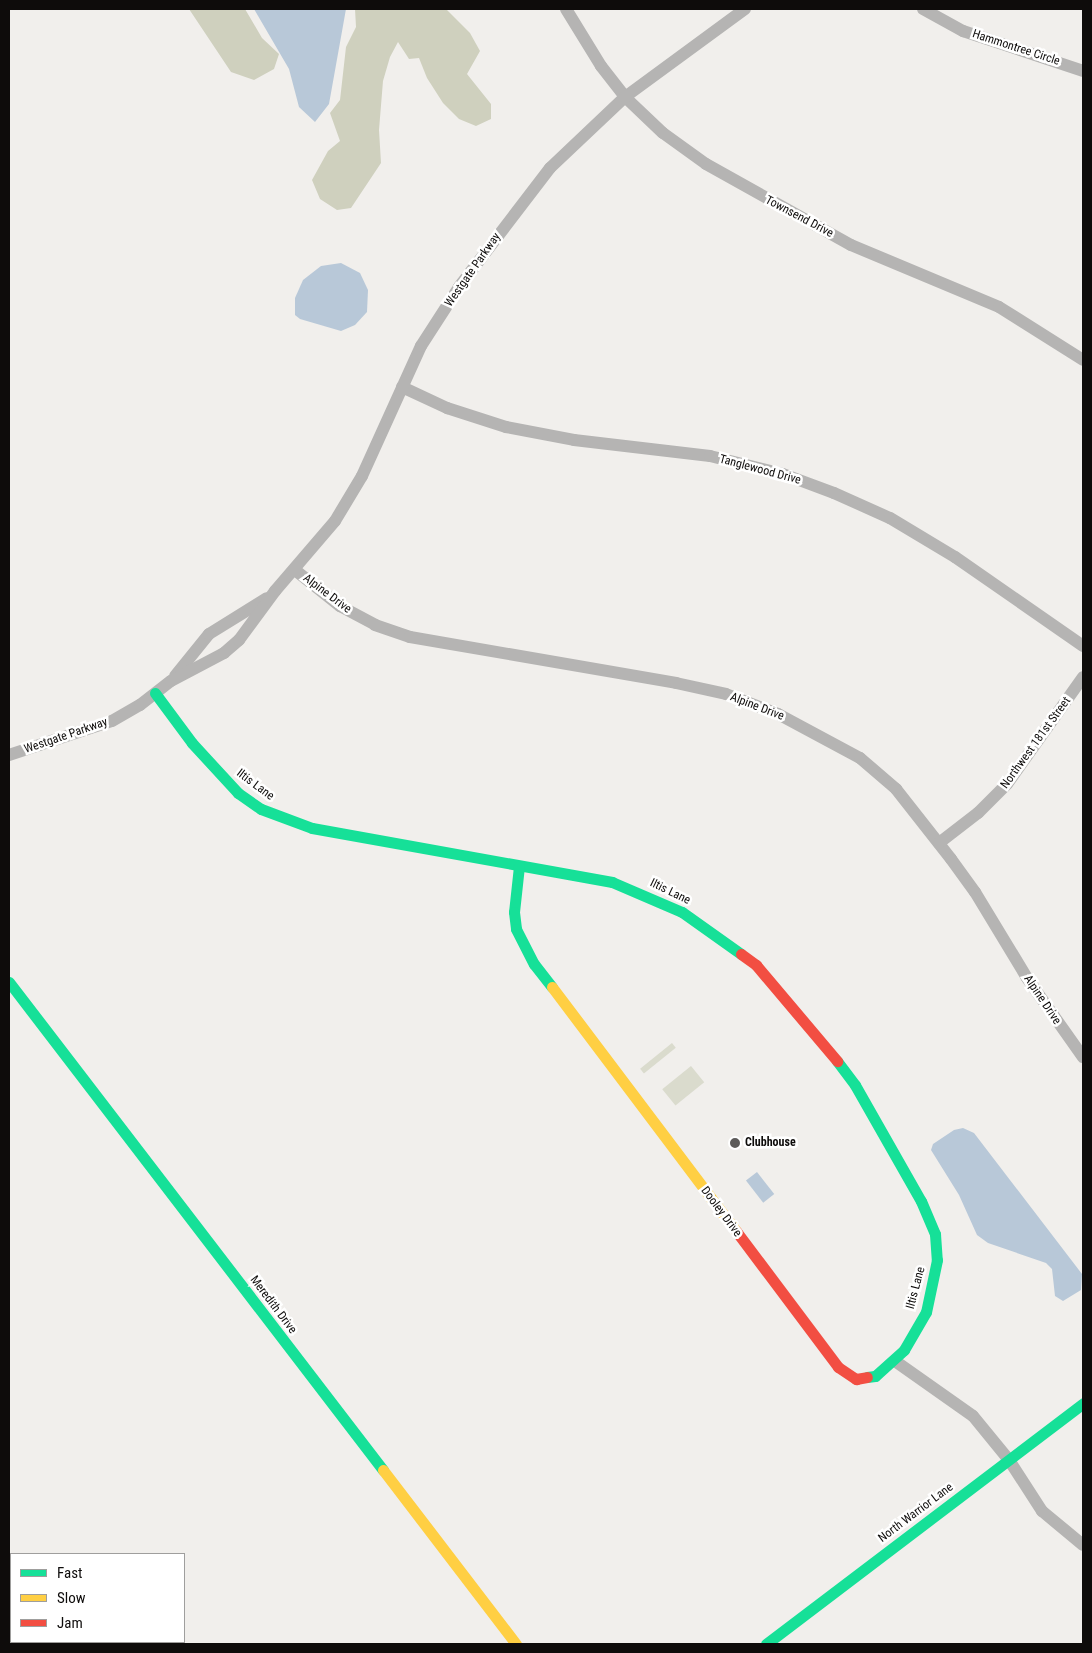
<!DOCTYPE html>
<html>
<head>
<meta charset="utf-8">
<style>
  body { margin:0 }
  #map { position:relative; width:1092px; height:1653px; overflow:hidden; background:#f1efec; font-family:"Roboto Condensed",sans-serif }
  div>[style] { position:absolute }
  .green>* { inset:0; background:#dadbcd; transform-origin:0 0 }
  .forest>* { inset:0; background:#cfd0be }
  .water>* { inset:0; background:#b8c8d8; transform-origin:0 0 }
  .street>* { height:12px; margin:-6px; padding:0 6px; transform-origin:6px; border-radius:6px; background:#b5b4b3 }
  .fast>* { height:11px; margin:-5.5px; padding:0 5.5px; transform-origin:5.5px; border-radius:5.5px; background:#16e098 }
  .slow>* { height:11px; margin:-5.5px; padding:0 5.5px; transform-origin:5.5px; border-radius:5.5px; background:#ffcf43 }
  .jam>* { height:11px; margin:-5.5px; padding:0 5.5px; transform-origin:5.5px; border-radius:5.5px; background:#f24e42 }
  .dots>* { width:14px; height:14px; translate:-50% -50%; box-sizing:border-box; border:2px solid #fff; border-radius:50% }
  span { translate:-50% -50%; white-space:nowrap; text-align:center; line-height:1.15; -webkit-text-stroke:5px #fff; paint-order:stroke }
  .street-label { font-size:12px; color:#0e0c0b }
  .poi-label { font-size:12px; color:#0e0c0b; font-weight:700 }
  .left { translate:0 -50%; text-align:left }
  .frame { position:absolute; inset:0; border:10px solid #0e0c0b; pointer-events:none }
  .legend { position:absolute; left:10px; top:1553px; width:175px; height:90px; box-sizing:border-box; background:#fff; border:1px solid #9f9e9d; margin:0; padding:6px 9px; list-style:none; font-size:15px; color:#0e0c0b }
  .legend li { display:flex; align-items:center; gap:10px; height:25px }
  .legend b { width:25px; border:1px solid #9f9e9d }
</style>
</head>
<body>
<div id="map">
  <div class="green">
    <div style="left:672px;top:1043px;width:6px;height:41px;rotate:51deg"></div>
    <div style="left:691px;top:1066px;width:21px;height:37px;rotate:51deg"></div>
  </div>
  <div class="forest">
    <div style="clip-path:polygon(189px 9px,245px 9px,262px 38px,279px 54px,274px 69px,254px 80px,231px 72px)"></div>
    <div style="clip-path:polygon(355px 9px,446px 9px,470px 33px,480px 51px,467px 74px,491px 104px,491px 119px,476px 126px,459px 119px,443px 103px,427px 78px,419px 58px,409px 59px,398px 42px,390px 57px,383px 81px,379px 130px,381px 163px,351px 208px,337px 210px,320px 199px,312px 180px,328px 151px,340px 141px,330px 113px,340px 100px,346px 47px,356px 27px)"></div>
  </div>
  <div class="water">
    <div style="clip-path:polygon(254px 9px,346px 9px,329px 104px,315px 122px,299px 107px,289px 69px)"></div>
    <div style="clip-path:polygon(341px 263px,360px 273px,368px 290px,367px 312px,355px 325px,341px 331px,300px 319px,295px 315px,295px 298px,303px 280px,321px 266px)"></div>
    <div style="clip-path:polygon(963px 1128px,974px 1133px,1082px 1274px,1081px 1290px,1063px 1301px,1055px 1296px,1052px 1269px,1046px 1263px,988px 1243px,977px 1235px,959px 1195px,931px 1150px,933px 1144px,954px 1130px)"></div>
    <div style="left:757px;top:1172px;width:28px;height:14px;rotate:52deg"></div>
  </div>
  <div class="street">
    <div style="left:566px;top:9px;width:67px;rotate:58.4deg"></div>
    <div style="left:601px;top:66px;width:39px;rotate:52deg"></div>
    <div style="left:625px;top:97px;width:52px;rotate:43.5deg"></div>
    <div style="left:663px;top:133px;width:53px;rotate:35.8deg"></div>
    <div style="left:706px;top:164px;width:166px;rotate:29.2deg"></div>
    <div style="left:851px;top:245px;width:160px;rotate:22.7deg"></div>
    <div style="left:999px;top:307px;width:99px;rotate:32.2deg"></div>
    <div style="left:923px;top:9px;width:46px;rotate:28.8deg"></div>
    <div style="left:963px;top:31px;width:126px;rotate:18.4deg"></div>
    <div style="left:402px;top:387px;width:50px;rotate:25deg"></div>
    <div style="left:447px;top:408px;width:62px;rotate:17.9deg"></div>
    <div style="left:506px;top:427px;width:69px;rotate:10.8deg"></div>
    <div style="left:574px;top:440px;width:137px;rotate:6.7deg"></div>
    <div style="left:710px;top:456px;width:75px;rotate:13.9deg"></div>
    <div style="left:783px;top:474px;width:54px;rotate:20.4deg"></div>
    <div style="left:834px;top:493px;width:61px;rotate:24.1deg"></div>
    <div style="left:890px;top:518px;width:76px;rotate:31deg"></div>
    <div style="left:955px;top:557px;width:156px;rotate:34.8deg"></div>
    <div style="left:295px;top:570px;width:58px;rotate:38.7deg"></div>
    <div style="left:340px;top:606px;width:40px;rotate:28deg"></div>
    <div style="left:375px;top:625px;width:37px;rotate:19deg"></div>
    <div style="left:410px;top:637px;width:270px;rotate:9.8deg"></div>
    <div style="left:676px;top:683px;width:51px;rotate:12.4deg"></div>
    <div style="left:726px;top:694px;width:56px;rotate:21deg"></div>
    <div style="left:778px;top:714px;width:93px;rotate:28.2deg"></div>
    <div style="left:860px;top:758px;width:48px;rotate:40.7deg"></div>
    <div style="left:896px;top:789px;width:89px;rotate:51.8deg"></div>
    <div style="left:951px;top:859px;width:41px;rotate:54deg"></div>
    <div style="left:975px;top:892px;width:100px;rotate:58.8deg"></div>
    <div style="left:1027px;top:978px;width:97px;rotate:54.7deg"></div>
    <div style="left:175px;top:676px;width:54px;rotate:-51deg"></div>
    <div style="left:209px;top:634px;width:68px;rotate:-31.8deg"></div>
    <div style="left:9px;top:755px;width:108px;rotate:-18.3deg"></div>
    <div style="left:112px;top:721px;width:32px;rotate:-30deg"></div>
    <div style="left:140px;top:705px;width:39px;rotate:-38deg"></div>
    <div style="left:171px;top:681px;width:60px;rotate:-27.8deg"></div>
    <div style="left:224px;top:653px;width:20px;rotate:-41deg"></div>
    <div style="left:239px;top:640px;width:61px;rotate:-53.7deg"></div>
    <div style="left:275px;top:591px;width:92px;rotate:-49.4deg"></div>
    <div style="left:335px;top:521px;width:52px;rotate:-59deg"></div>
    <div style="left:362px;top:476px;width:143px;rotate:-65.6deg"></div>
    <div style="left:421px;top:346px;width:70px;rotate:-57.2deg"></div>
    <div style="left:459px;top:287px;width:150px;rotate:-52.6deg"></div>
    <div style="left:550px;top:168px;width:103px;rotate:-43.4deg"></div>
    <div style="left:625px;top:97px;width:149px;rotate:-36.3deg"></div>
    <div style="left:939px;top:843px;width:49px;rotate:-37.6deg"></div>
    <div style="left:978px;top:813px;width:41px;rotate:-45deg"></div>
    <div style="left:1007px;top:784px;width:131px;rotate:-54.6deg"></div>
    <div style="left:895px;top:1361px;width:95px;rotate:35.2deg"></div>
    <div style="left:973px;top:1416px;width:57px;rotate:50.7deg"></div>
    <div style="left:1009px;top:1460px;width:61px;rotate:57.1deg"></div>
    <div style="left:1042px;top:1511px;width:53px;rotate:39.7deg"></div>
  </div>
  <div class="fast">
    <div style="left:155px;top:693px;width:62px;rotate:53.5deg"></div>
    <div style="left:192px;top:743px;width:68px;rotate:47.4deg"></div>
    <div style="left:238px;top:793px;width:28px;rotate:35deg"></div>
    <div style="left:261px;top:809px;width:54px;rotate:20.4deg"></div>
    <div style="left:312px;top:828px;width:305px;rotate:10.2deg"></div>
    <div style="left:612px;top:882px;width:76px;rotate:23.2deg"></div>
    <div style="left:682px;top:912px;width:72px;rotate:35.4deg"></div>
    <div style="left:519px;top:866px;width:46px;rotate:96.2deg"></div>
    <div style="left:514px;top:912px;width:17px;rotate:83deg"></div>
    <div style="left:516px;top:929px;width:39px;rotate:63deg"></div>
    <div style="left:534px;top:964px;width:29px;rotate:52deg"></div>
    <div style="left:9px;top:982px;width:615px;rotate:52.53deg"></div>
    <div style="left:837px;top:1061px;width:30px;rotate:53deg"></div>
    <div style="left:855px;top:1085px;width:133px;rotate:60.4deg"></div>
    <div style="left:921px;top:1201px;width:36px;rotate:67deg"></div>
    <div style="left:935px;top:1234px;width:26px;rotate:86deg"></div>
    <div style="left:937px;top:1260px;width:53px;rotate:101.9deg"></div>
    <div style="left:926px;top:1312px;width:44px;rotate:120.1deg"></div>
    <div style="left:904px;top:1350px;width:39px;rotate:138deg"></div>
    <div style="left:875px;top:1376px;width:8px;rotate:173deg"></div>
    <div style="left:766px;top:1644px;width:398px;rotate:-37.2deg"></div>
  </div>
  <div class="slow">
    <div style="left:552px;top:987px;width:306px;rotate:53deg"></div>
    <div style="left:383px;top:1470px;width:219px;rotate:52.6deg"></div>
  </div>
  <div class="jam">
    <div style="left:741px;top:954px;width:19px;rotate:36deg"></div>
    <div style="left:756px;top:965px;width:126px;rotate:49.8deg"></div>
    <div style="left:736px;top:1231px;width:170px;rotate:53.1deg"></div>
    <div style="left:838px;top:1367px;width:22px;rotate:34deg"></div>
    <div style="left:856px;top:1379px;width:11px;rotate:-10deg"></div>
  </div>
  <div class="dots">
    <div style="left:735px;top:1143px;background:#5d5b5a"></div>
  </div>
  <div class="street-label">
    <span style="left:1016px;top:48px;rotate:18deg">Hammontree Circle</span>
    <span style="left:799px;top:217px;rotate:28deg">Townsend Drive</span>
    <span style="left:473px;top:270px;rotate:-55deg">Westgate Parkway</span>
    <span style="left:760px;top:470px;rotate:15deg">Tanglewood Drive</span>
    <span style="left:327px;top:594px;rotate:37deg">Alpine Drive</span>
    <span style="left:757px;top:707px;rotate:21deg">Alpine Drive</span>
    <span style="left:66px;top:736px;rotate:-19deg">Westgate Parkway</span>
    <span style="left:1036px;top:743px;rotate:-54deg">Northwest 181st Street</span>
    <span style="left:255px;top:785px;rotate:37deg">Iltis Lane</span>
    <span style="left:670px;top:892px;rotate:26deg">Iltis Lane</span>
    <span style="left:1042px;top:1000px;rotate:56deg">Alpine Drive</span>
    <span style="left:721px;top:1212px;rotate:53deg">Dooley Drive</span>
    <span style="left:916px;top:1288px;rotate:-75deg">Iltis Lane</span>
    <span style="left:273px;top:1305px;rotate:53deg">Meredith Drive</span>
    <span style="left:916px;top:1513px;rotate:-37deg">North Warrior Lane</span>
  </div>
  <div class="poi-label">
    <span class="left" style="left:745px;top:1143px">Clubhouse</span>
  </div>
  <div class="frame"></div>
  <ul class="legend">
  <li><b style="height:6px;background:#16e098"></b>Fast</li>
  <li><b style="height:6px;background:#ffcf43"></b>Slow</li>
  <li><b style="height:6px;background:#f24e42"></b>Jam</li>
  </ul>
</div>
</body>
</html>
